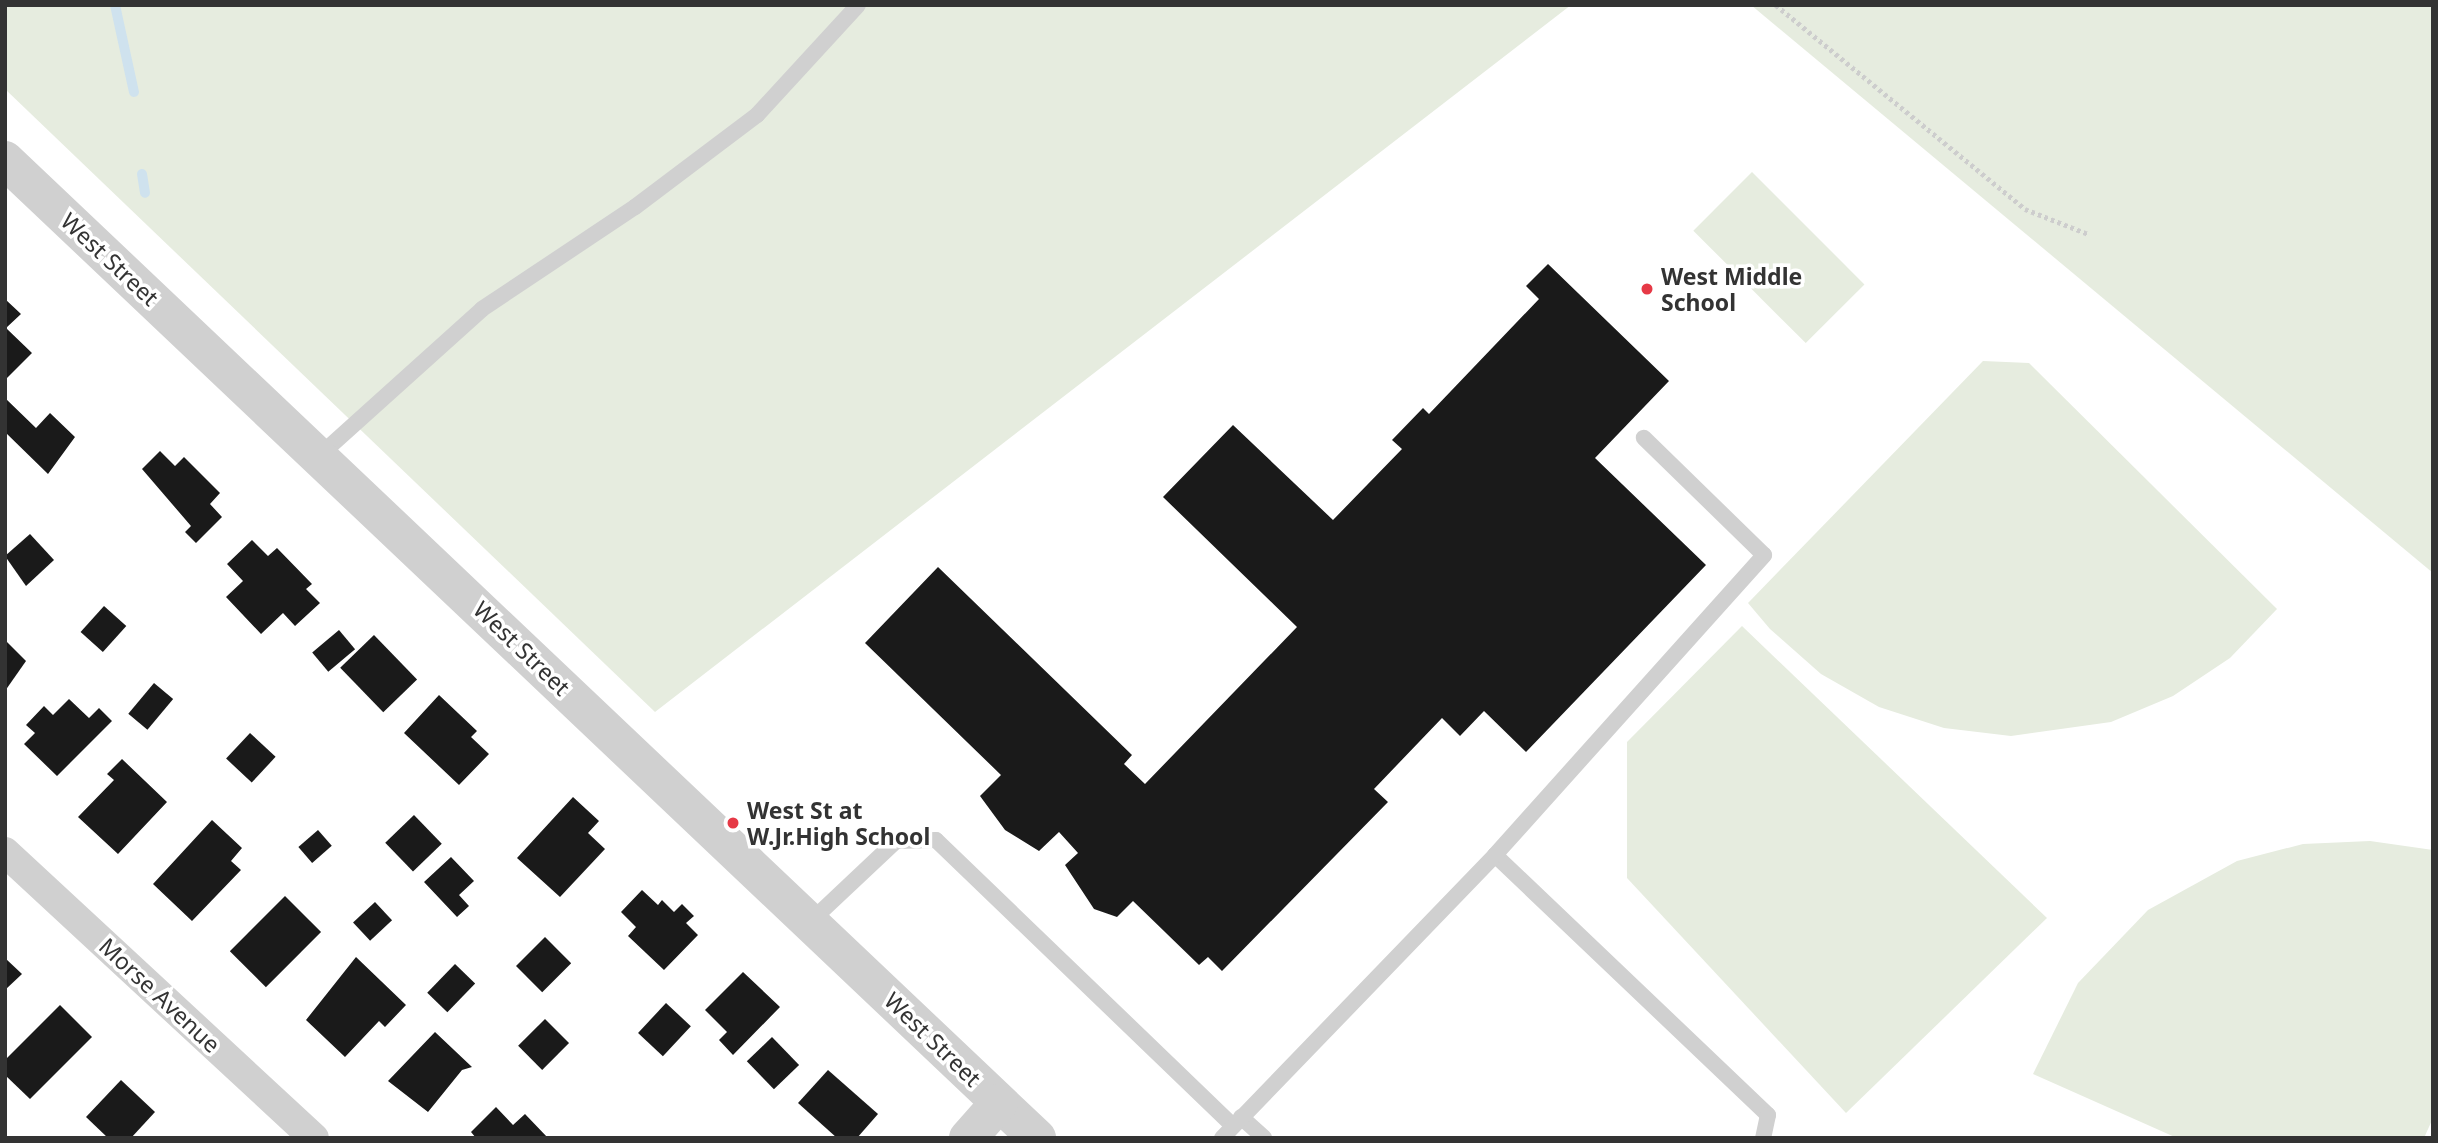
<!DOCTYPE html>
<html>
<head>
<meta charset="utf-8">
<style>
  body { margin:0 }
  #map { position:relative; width:2438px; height:1143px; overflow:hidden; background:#fff; font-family:"Noto Sans",sans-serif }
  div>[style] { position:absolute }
  .green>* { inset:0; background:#e6ecdf; transform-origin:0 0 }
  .stream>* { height:10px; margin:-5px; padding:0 5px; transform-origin:5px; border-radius:5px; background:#cfe2ee }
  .building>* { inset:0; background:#1a1a1a; transform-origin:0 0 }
  .path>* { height:4.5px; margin-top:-2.25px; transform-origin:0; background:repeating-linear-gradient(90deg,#cdcdcd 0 3.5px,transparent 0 7px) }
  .service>* { height:16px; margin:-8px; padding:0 8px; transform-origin:8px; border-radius:8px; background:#d0d0d0 }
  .minor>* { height:30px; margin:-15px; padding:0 15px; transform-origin:15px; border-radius:15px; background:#d0d0d0 }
  .tertiary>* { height:38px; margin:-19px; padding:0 19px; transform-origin:19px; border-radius:19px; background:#d0d0d0 }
  .dots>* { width:19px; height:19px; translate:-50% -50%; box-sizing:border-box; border:4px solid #fff; border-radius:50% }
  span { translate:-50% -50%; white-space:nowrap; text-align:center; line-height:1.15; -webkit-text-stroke:7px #fff; paint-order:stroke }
  .street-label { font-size:23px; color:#333 }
  .poi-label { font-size:23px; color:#333; font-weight:700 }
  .left { translate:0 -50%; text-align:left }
  .frame { position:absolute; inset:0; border:7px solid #333; pointer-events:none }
</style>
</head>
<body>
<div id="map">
  <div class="green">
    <div style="clip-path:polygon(5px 5px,1571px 5px,655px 712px,5px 89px)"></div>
    <div style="clip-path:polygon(1751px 5px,2433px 5px,2433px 573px)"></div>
    <div style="left:1752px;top:172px;width:159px;height:83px;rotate:45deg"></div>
    <div style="clip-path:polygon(1983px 361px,2029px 363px,2277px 609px,2230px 658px,2173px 696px,2111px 722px,2011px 736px,1944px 728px,1879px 707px,1821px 674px,1770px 629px,1748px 603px)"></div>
    <div style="clip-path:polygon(1742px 626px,2047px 918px,1846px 1113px,1627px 878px,1627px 742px)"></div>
    <div style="clip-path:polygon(2370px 841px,2433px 850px,2433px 1118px,2424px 1138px,2177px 1138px,2033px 1074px,2078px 983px,2148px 910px,2237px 861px,2303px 844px)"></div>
  </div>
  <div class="stream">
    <div style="left:115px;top:5px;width:89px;rotate:77.7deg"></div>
    <div style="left:142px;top:174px;width:19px;rotate:81deg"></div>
  </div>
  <div class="building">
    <div style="clip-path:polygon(1548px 264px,1669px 381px,1595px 458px,1706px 565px,1526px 752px,1484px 711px,1460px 736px,1442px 718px,1374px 789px,1388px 802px,1222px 971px,1208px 957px,1199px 965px,1133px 901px,1117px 917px,1094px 909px,1065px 865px,1078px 853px,1059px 832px,1039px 851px,1005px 830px,980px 796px,1001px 775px,865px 643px,938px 567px,1132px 755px,1124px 764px,1145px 784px,1297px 627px,1163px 497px,1233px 425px,1333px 520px,1402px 449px,1392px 440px,1423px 408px,1429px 414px,1539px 299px,1526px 286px)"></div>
    <div style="clip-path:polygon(5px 299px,21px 314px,6px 328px,32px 353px,5px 380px)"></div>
    <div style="clip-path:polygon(5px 398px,36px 428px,50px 413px,75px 437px,48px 474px,5px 432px)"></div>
    <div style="clip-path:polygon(160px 451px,175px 466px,184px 457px,220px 493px,210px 504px,222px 517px,196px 543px,185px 532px,191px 526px,142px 469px)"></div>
    <div style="clip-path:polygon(30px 534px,54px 560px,26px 586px,5px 556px)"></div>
    <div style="clip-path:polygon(252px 540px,268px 556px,277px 548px,312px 584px,306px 589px,320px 603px,295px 626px,283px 613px,261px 634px,226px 597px,243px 581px,227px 564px)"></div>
    <div style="left:104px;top:606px;width:30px;height:35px;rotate:42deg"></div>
    <div style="left:339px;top:630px;width:25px;height:35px;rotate:50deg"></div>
    <div style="left:374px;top:635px;width:62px;height:47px;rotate:46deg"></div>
    <div style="clip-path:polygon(5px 640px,26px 661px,5px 691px)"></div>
    <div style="left:154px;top:683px;width:25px;height:40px;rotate:40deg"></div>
    <div style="clip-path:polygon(439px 695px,477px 731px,471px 737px,489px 754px,459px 785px,404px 733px)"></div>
    <div style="clip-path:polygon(69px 699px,89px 718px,99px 708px,112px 721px,57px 776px,24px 744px,35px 733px,26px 725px,44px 706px,53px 715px)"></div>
    <div style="left:250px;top:733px;width:35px;height:35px;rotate:43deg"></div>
    <div style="clip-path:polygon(122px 759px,167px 802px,118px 854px,78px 817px,114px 780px,107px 774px)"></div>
    <div style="clip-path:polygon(573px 797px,599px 821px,588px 833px,605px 849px,560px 897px,517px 858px)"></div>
    <div style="left:414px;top:815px;width:40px;height:40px;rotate:46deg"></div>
    <div style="clip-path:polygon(212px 820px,242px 848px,231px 861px,241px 870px,192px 921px,153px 884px)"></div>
    <div style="left:318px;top:830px;width:21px;height:26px;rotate:49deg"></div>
    <div style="clip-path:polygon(451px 857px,474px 881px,459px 895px,469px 906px,457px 917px,424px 882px)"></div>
    <div style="clip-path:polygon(642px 890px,658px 905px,662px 900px,674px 912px,682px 904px,694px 916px,686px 923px,698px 935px,664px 970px,628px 936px,636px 927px,621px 912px)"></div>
    <div style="left:285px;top:896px;width:51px;height:78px;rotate:45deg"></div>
    <div style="left:375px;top:902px;width:25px;height:30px;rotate:47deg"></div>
    <div style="left:545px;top:937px;width:37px;height:41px;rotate:45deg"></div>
    <div style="clip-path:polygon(356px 957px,406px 1005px,385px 1027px,379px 1021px,345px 1057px,306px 1020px)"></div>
    <div style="clip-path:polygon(5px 958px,22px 974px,5px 990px)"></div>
    <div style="left:455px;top:964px;width:28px;height:40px;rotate:44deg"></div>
    <div style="clip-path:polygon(743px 972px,780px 1007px,733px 1055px,719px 1040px,727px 1032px,705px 1010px)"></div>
    <div style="left:666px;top:1003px;width:34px;height:41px;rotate:43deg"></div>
    <div style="clip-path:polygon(60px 1005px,92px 1037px,30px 1099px,5px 1075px,5px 1060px)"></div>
    <div style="left:545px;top:1019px;width:34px;height:38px;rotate:45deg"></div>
    <div style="clip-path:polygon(435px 1032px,472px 1067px,462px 1070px,428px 1112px,388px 1081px)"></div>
    <div style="left:772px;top:1037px;width:39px;height:35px;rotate:46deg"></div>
    <div style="clip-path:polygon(828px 1070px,878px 1114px,857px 1138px,837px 1138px,798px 1103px)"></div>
    <div style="clip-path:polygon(121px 1080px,155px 1112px,131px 1138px,108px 1138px,86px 1117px)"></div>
    <div style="clip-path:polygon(496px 1107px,513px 1125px,525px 1114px,548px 1138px,476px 1138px,471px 1132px)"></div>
  </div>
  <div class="path">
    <div style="left:1776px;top:5px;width:322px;rotate:39.3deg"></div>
    <div style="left:2025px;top:209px;width:68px;rotate:21.6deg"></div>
  </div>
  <div class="service">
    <div style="left:319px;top:456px;width:219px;rotate:-42deg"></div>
    <div style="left:482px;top:309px;width:184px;rotate:-33.7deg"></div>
    <div style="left:635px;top:207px;width:153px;rotate:-37deg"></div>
    <div style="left:757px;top:115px;width:149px;rotate:-47.4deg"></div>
    <div style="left:1495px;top:855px;width:377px;rotate:43.6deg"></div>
    <div style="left:1768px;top:1115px;width:24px;rotate:102deg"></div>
    <div style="left:810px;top:922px;width:118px;rotate:-43.3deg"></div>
    <div style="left:896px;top:841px;width:40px;rotate:-1.4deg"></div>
    <div style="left:936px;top:840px;width:412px;rotate:43.9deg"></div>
    <div style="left:1241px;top:1117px;width:31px;rotate:42deg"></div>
    <div style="left:1222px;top:1138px;width:393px;rotate:-46deg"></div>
    <div style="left:1495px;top:855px;width:403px;rotate:-48.1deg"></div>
    <div style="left:1764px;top:555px;width:168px;rotate:-135.7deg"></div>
  </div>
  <div class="minor">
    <div style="left:5px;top:852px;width:421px;rotate:42.8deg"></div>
  </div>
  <div class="tertiary">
    <div style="left:5px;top:160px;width:1422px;rotate:43.46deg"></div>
    <div style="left:968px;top:1138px;width:47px;rotate:-48.5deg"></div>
  </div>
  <div class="dots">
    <div style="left:1647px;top:289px;background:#e63946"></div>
    <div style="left:733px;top:823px;background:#e63946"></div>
  </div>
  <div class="street-label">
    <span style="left:110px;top:259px;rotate:43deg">West Street</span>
    <span style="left:522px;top:648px;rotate:44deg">West Street</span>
    <span style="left:160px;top:995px;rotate:43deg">Morse Avenue</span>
    <span style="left:933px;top:1039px;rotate:44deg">West Street</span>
  </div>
  <div class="poi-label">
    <span class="left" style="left:1661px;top:289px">West Middle<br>School</span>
    <span class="left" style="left:747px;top:823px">West St at<br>W.Jr.High School</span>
  </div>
  <div class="frame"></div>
</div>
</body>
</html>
